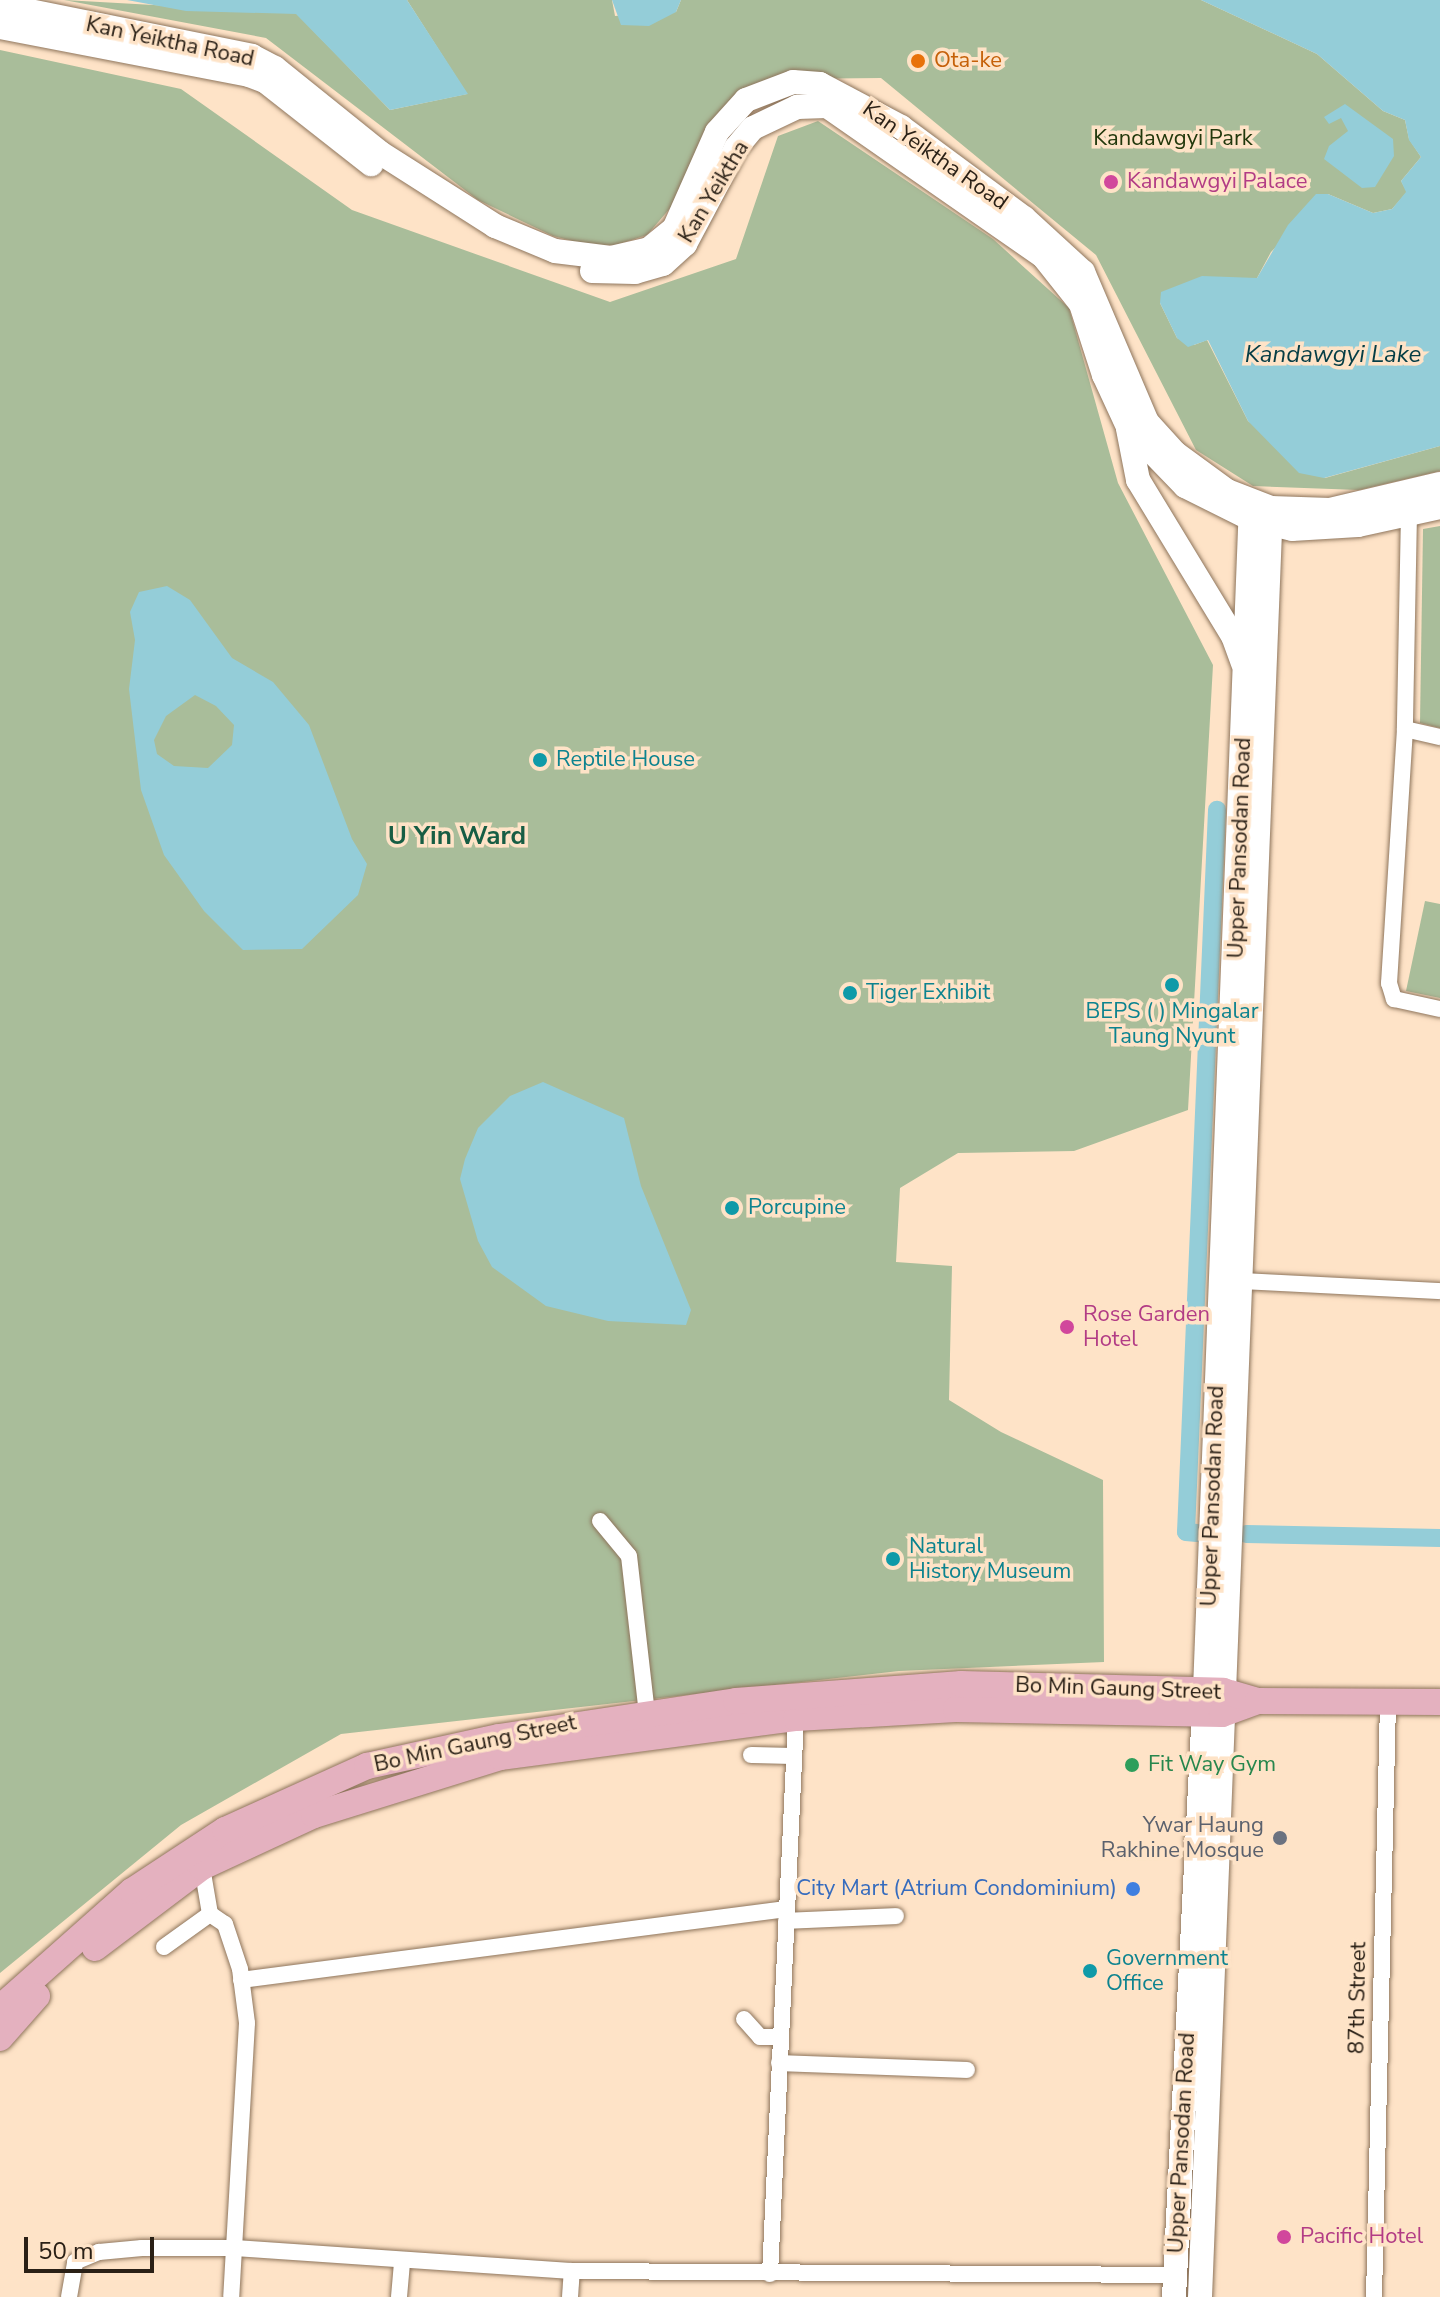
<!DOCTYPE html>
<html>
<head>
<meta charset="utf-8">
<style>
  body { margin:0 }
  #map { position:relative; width:1440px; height:2297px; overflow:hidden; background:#fee3c7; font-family:"Nunito Sans",sans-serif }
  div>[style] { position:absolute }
  .green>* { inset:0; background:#a9bd9a }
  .water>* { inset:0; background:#94cdd8 }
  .canal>* { height:18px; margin:-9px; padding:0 9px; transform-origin:9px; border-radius:9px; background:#94cdd8 }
  .roads { filter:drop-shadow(0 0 2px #8e755c) drop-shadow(0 0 2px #8e755c) }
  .minor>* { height:16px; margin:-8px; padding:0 8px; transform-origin:8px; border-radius:8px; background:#fff }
  .secondary>* { height:24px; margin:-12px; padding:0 12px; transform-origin:12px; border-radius:12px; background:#fff }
  .primary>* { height:26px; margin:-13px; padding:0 13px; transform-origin:13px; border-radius:13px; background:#e4b1bf }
  .dots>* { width:22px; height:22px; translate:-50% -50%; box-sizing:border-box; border:4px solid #fee3c7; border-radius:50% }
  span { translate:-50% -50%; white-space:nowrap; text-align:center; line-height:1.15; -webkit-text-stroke:7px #fee3c7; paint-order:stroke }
  .street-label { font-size:22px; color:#2a2016 }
  .food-label { font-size:22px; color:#c56008 }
  .left { translate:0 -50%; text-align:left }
  .park-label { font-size:22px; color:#22380c }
  .hotel-label { font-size:22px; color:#b23c85 }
  .culture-label { font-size:22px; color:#0d838f }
  .leisure-label { font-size:22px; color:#27864d }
  .worship-label { font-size:22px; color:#5b616d }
  .right { translate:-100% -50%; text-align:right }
  .shop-label { font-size:22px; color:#366cbe }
  .water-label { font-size:24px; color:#063d45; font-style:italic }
  .quarter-label { font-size:26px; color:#175d44; font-weight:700 }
  .scale { position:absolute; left:24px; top:2237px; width:130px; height:36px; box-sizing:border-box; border:4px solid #2a2016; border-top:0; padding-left:10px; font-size:24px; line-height:28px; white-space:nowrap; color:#2a2016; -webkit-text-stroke:6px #fee3c7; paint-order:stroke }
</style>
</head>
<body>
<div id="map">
  <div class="green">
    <div style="clip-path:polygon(64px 0,296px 13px,390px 110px,467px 94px,407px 0,612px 0,615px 16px,676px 12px,681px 0,1201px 0,1317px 54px,1383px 111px,1405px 120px,1409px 139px,1421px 157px,1401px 181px,1407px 192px,1392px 209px,1373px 213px,1328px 194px,1271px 252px,1257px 278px,1237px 278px,1160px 303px,1177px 338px,1194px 345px,1207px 340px,1248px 421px,1325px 478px,1440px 446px,1440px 471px,1359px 490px,1253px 486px,1196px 450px,1096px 255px,881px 78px,783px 79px,717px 114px,678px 199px,647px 235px,616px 245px,589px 245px,553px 236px,478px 200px,266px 38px)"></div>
    <div style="clip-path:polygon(0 50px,181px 89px,352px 210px,610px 302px,736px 259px,778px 136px,818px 121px,993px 239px,1069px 308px,1118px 483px,1213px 665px,1188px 1110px,1074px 1151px,958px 1153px,900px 1188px,896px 1262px,952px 1266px,949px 1400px,1001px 1432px,1103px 1480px,1104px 1662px,899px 1671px,341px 1734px,181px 1825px,0 1973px)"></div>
    <div style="clip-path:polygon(1440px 526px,1440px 728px,1420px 723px,1423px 529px)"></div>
    <div style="clip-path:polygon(1425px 901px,1440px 904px,1440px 998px,1406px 991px)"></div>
  </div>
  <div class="water">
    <div style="clip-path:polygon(127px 0,407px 0,468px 94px,390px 110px,296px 14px,186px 11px)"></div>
    <div style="clip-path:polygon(612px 0,681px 0,676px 12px,649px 26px,621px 25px)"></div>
    <div style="clip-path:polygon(1201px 0,1440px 0,1440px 446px,1324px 478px,1299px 473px,1248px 421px,1208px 340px,1188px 347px,1177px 338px,1160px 303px,1161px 292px,1202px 276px,1257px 278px,1288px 225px,1316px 194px,1328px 194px,1373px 213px,1392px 209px,1406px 192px,1401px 181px,1421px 157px,1409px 140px,1405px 120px,1383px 111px,1317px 54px)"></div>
    <div style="clip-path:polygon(1345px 104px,1393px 139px,1394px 156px,1375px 187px,1362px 188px,1324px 159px,1329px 146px,1348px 131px,1341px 118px,1329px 124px,1324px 117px)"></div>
    <div style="clip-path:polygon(evenodd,167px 586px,190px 600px,232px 658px,273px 682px,309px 725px,352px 839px,367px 864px,358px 895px,302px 949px,243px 950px,204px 911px,164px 855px,141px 790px,129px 689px,135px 640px,130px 612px,139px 592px,167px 586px,195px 695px,216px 706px,234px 725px,232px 745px,208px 768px,174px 766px,157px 754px,154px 740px,166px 716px,195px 695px)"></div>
    <div style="clip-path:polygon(543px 1082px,624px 1118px,641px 1186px,691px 1310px,686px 1325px,608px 1321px,546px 1306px,492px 1267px,478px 1241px,460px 1179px,465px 1159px,478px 1128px,510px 1096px)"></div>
  </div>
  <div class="canal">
    <div style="left:1197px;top:1533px;width:11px;rotate:-175deg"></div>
    <div style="left:1186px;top:1532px;width:723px;rotate:-87.54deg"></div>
    <div style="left:1246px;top:1534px;width:194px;rotate:1.2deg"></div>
  </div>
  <div class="roads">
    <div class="minor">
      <div style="left:1409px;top:513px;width:216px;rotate:91.1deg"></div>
      <div style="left:1405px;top:729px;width:255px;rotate:93.6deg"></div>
      <div style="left:1389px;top:983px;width:17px;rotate:73deg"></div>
      <div style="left:1394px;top:999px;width:47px;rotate:12.3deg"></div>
      <div style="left:1405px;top:729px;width:36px;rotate:13deg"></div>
      <div style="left:1240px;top:1281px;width:200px;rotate:2.9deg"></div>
      <div style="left:600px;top:1521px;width:45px;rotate:50.4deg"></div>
      <div style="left:629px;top:1556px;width:159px;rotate:83.5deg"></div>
      <div style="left:751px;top:1755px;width:43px;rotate:1.3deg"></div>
      <div style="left:202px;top:1867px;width:48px;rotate:80.3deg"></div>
      <div style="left:210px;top:1914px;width:18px;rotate:34deg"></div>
      <div style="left:225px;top:1924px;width:47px;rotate:71.6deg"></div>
      <div style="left:240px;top:1969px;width:54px;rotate:82.6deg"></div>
      <div style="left:247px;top:2023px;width:274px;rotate:93.3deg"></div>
      <div style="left:786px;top:1921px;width:110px;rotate:-2.6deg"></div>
      <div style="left:164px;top:1947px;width:57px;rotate:-35.7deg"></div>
      <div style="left:241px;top:1980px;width:550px;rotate:-7.42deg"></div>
      <div style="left:744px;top:2019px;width:24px;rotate:48deg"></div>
      <div style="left:760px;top:2037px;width:20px"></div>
      <div style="left:779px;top:2063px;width:188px;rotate:2.1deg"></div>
      <div style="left:770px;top:2274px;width:557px;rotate:-87.32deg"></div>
      <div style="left:69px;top:2297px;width:36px;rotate:-80deg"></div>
      <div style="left:75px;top:2262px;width:26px;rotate:-23deg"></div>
      <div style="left:99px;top:2252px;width:43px;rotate:-5.3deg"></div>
      <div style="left:142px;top:2248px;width:93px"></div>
      <div style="left:235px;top:2248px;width:338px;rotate:3.9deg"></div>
      <div style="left:572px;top:2271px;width:603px;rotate:0.38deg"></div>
      <div style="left:399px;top:2297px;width:37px;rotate:-85deg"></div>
      <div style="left:570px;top:2297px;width:26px;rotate:-86deg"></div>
      <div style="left:1374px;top:2297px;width:596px;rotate:-88.65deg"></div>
    </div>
    <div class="secondary">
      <div style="left:0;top:5px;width:257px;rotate:11.4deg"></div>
      <div style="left:252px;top:56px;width:26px;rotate:28deg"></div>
      <div style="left:275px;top:68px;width:134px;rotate:38.9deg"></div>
      <div style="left:379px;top:152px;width:138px;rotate:32.5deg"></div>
      <div style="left:495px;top:226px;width:65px;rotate:22.6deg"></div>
      <div style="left:555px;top:251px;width:56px;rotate:7.1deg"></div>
      <div style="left:611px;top:258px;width:39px;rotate:-13deg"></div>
      <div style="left:649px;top:249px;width:32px;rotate:-39deg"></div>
      <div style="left:674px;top:229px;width:106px;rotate:-66.1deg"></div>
      <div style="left:717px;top:132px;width:43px;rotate:-47.8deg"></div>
      <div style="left:746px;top:100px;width:50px;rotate:-21deg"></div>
      <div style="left:793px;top:82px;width:27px;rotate:4deg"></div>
      <div style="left:820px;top:84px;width:92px;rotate:28deg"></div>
      <div style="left:901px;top:127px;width:153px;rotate:36.5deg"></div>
      <div style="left:1024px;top:218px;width:80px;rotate:42.5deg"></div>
      <div style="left:1083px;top:272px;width:163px;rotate:66.9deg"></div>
      <div style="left:1147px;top:422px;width:42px;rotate:47.9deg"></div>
      <div style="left:1175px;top:453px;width:64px;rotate:36.2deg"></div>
      <div style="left:1227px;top:491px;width:47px;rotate:21.1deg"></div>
      <div style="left:1271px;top:508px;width:59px;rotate:1.9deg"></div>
      <div style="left:1330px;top:510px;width:113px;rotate:-13.3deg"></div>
      <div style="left:0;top:27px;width:254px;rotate:10.9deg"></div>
      <div style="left:249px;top:75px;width:17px;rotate:21deg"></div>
      <div style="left:265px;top:81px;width:135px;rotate:38.1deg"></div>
      <div style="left:592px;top:271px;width:43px;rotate:1.3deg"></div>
      <div style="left:635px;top:272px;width:29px;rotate:-16deg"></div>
      <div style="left:663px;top:264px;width:30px;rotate:-42deg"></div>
      <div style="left:685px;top:244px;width:109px;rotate:-62deg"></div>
      <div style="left:736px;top:148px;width:26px;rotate:-50deg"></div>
      <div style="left:753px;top:128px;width:49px;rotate:-25.5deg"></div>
      <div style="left:797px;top:107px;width:30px;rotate:-2deg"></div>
      <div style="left:827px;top:106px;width:263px;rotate:34.8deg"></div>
      <div style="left:1043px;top:256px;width:61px;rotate:51.6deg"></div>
      <div style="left:1081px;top:304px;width:75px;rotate:72.1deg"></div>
      <div style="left:1104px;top:375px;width:57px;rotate:65.2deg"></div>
      <div style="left:1128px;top:427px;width:82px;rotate:46deg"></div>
      <div style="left:1185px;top:486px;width:74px;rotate:26.6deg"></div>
      <div style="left:1251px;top:519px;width:42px;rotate:13.7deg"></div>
      <div style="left:1292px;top:529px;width:66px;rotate:-3.5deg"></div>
      <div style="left:1358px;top:525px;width:84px;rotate:-12.4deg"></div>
      <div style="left:1128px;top:429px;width:52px;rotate:78.9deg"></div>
      <div style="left:1138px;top:480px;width:183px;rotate:58.7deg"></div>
      <div style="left:1233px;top:636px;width:29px;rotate:70deg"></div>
      <div style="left:1174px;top:2297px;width:608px;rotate:-87.08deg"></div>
      <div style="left:1205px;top:1690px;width:1189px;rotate:-87.78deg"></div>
      <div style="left:1200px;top:2297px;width:1790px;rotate:-87.73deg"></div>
    </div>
    <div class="primary">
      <div style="left:95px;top:1948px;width:134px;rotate:-37.1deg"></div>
      <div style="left:202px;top:1867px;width:123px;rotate:-24.9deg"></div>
      <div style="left:314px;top:1815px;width:195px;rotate:-17.3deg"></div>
      <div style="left:500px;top:1757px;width:299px;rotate:-7.5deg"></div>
      <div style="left:796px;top:1718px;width:160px;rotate:-3.2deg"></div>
      <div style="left:956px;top:1709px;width:266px;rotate:1.1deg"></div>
      <div style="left:1222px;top:1714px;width:38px;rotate:-20deg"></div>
      <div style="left:0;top:2008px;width:176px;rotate:-41.6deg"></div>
      <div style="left:132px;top:1891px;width:111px;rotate:-33.3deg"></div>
      <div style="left:225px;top:1830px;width:156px;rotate:-24.3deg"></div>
      <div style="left:367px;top:1766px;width:135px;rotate:-12.4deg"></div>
      <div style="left:499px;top:1737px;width:240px;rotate:-8.6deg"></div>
      <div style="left:736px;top:1701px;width:226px;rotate:-4.3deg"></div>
      <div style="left:961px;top:1684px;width:262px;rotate:1.5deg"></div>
      <div style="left:1223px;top:1691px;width:36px;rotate:16deg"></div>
      <div style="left:1258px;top:1701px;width:182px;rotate:0.3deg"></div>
      <div style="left:0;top:2038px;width:56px;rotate:-48.6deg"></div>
    </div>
  </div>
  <div class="dots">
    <div style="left:918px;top:61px;background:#e8710a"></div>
    <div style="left:1111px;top:182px;background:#d1479c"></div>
    <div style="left:540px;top:760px;background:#0f9aa8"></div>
    <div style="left:1172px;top:985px;background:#0f9aa8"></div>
    <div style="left:850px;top:993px;background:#0f9aa8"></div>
    <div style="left:732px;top:1208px;background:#0f9aa8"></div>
    <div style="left:1067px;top:1327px;background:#d1479c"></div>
    <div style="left:893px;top:1559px;background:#0f9aa8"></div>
    <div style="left:1132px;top:1765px;background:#2e9e5b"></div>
    <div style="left:1280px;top:1838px;background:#6b7280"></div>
    <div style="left:1133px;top:1889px;background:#3f7fe0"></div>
    <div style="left:1090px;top:1971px;background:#0f9aa8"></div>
    <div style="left:1284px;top:2237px;background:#d1479c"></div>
  </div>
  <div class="street-label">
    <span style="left:170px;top:42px;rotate:12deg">Kan Yeiktha Road</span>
    <span style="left:935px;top:156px;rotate:35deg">Kan Yeiktha Road</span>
    <span style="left:714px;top:192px;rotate:-59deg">Kan Yeiktha</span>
    <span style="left:1240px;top:848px;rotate:-88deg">Upper Pansodan Road</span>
    <span style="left:1213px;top:1496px;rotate:-88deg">Upper Pansodan Road</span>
    <span style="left:1118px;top:1689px;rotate:2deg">Bo Min Gaung Street</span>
    <span style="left:475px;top:1744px;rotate:-12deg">Bo Min Gaung Street</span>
    <span style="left:1358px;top:1998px;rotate:-89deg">87th Street</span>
    <span style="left:1182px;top:2143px;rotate:-87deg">Upper Pansodan Road</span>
  </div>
  <div class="food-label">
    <span class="left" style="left:934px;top:61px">Ota-ke</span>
  </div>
  <div class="park-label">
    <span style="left:1173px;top:139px">Kandawgyi Park</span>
  </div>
  <div class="hotel-label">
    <span class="left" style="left:1127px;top:182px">Kandawgyi Palace</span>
    <span class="left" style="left:1083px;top:1327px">Rose Garden<br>Hotel</span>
    <span class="left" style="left:1300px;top:2237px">Pacific Hotel</span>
  </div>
  <div class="culture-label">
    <span class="left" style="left:556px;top:760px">Reptile House</span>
    <span class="left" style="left:866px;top:993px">Tiger Exhibit</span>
    <span style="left:1172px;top:1024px">BEPS ( ) Mingalar<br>Taung Nyunt</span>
    <span class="left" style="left:748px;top:1208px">Porcupine</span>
    <span class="left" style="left:909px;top:1559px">Natural<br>History Museum</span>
    <span class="left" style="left:1106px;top:1971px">Government<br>Office</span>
  </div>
  <div class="leisure-label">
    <span class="left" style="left:1148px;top:1765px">Fit Way Gym</span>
  </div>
  <div class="worship-label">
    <span class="right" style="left:1264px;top:1838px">Ywar Haung<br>Rakhine Mosque</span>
  </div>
  <div class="shop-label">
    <span class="right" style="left:1117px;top:1889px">City Mart (Atrium Condominium)</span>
  </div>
  <div class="water-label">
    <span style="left:1333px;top:355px">Kandawgyi Lake</span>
  </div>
  <div class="quarter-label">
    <span style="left:457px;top:836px">U Yin Ward</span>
  </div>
  <div class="scale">50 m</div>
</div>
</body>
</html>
